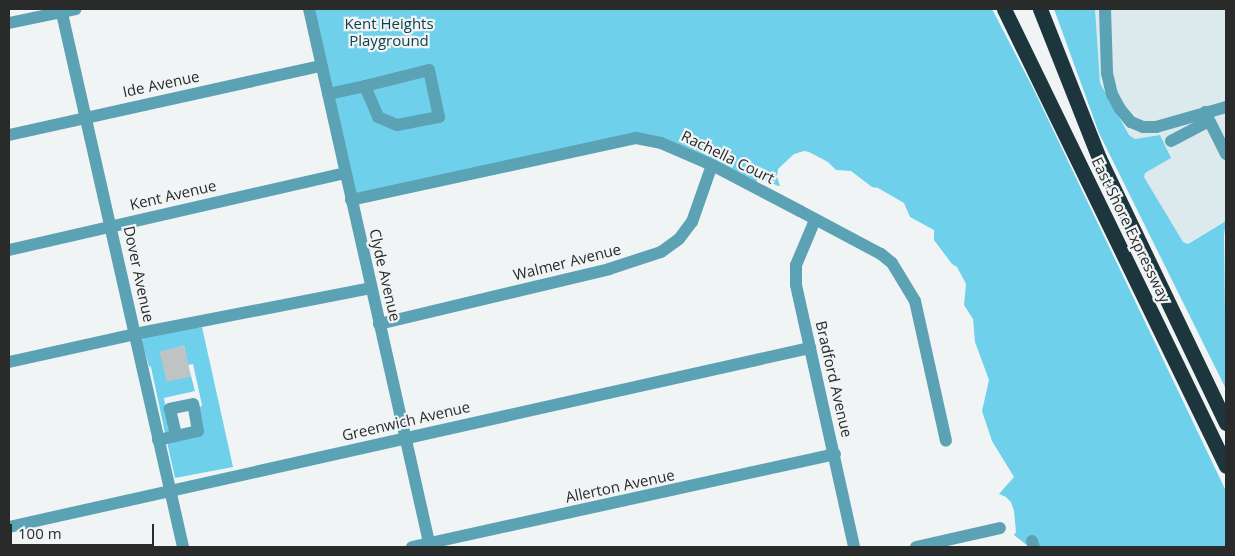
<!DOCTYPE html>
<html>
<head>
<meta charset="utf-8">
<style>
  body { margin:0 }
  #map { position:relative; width:1235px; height:556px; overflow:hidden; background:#f0f4f5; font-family:"Open Sans",sans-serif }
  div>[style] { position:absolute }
  .built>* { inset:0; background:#dce9ed }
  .green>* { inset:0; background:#6ed0eb }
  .building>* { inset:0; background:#bfc3c4; transform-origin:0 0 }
  .minor>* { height:12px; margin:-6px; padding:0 6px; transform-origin:6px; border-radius:6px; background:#5ca2b5 }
  .highway>* { height:15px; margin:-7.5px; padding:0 7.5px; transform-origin:7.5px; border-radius:7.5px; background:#1d363d }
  span { translate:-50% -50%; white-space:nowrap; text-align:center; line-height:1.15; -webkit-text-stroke:4.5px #f0f4f5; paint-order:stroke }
  .park-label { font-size:15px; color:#0e414d }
  .street-label { font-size:15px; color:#292b2b }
  .frame { position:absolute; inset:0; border:10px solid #292b2b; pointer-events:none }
  .scale { position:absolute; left:10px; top:524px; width:144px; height:22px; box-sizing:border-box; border:2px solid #292b2b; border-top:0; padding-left:6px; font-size:15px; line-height:18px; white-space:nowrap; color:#292b2b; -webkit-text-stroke:4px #f0f4f5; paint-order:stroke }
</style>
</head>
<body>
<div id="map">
  <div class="built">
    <div style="clip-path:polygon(1095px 9px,1226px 9px,1226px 221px,1187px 244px,1183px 243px,1144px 177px,1144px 173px,1171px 158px,1160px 135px,1135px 139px,1129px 135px,1100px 83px)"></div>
  </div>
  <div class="green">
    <div style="clip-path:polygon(310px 9px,992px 9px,1033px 88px,1226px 491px,1226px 547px,1029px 547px,1014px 535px,1016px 532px,1014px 511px,1011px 502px,1006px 497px,999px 494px,1014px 477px,992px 441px,982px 411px,989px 380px,975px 342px,973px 319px,964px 305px,966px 284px,957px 267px,952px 264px,934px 240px,934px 230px,910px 217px,904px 203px,878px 188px,872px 187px,851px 171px,836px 170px,828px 162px,809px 152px,804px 151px,794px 154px,778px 169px,777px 177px,780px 186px,778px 186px,761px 178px,757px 178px,757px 184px,638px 134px,357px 199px)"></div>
    <div style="clip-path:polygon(1054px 9px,1095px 9px,1100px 83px,1129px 135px,1135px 139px,1160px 135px,1171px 158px,1145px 173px,1144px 177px,1183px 242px,1188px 244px,1226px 221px,1224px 235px,1226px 389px,1099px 133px)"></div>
    <div style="clip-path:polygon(202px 327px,233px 467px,175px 478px,167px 442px,203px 434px,198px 410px,202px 405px,193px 364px,188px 365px,184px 346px,160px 352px,167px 381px,191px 376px,195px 391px,164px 398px,170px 432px,165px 433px,151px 367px,149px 366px,142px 341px,144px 336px)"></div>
  </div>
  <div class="building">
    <div style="left:184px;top:346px;width:31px;height:25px;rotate:77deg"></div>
  </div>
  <div class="minor">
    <div style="left:61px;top:9px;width:552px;rotate:77.22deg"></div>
    <div style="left:309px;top:9px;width:551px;rotate:77.32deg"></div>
    <div style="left:1105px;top:9px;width:64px;rotate:88.2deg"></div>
    <div style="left:1107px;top:73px;width:22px;rotate:77deg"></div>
    <div style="left:1112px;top:94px;width:17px;rotate:62deg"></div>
    <div style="left:1120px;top:109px;width:17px;rotate:50deg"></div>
    <div style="left:1131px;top:122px;width:13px;rotate:23deg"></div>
    <div style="left:1143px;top:127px;width:13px"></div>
    <div style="left:1156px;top:127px;width:73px;rotate:-15.9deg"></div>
    <div style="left:9px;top:23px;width:68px;rotate:-11.8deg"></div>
    <div style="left:328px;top:94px;width:38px;rotate:-12deg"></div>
    <div style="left:365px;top:86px;width:34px;rotate:67deg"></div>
    <div style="left:378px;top:117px;width:21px;rotate:23deg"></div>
    <div style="left:397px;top:125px;width:43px;rotate:-10.8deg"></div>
    <div style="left:439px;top:117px;width:48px;rotate:-102deg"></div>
    <div style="left:429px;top:70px;width:66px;rotate:166deg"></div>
    <div style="left:1205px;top:112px;width:47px;rotate:63.4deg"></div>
    <div style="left:9px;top:135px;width:320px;rotate:-12.5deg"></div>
    <div style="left:1171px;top:141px;width:43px;rotate:-27.8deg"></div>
    <div style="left:351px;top:200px;width:292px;rotate:-12.3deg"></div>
    <div style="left:636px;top:138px;width:25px;rotate:11deg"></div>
    <div style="left:661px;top:143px;width:56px;rotate:23.3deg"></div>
    <div style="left:712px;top:165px;width:99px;rotate:27.6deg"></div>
    <div style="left:800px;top:211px;width:92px;rotate:28deg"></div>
    <div style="left:881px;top:254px;width:14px;rotate:39deg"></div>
    <div style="left:892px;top:263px;width:44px;rotate:58.8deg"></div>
    <div style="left:915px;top:301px;width:143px;rotate:77.5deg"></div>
    <div style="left:815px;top:220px;width:49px;rotate:112.9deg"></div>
    <div style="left:796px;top:265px;width:20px;rotate:90deg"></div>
    <div style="left:796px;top:285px;width:268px;rotate:77.5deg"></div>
    <div style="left:9px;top:250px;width:345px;rotate:-12.9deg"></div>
    <div style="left:379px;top:324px;width:236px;rotate:-13.4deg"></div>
    <div style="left:609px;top:269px;width:55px;rotate:-18.1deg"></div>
    <div style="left:661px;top:252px;width:22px;rotate:-36deg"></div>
    <div style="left:679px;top:239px;width:21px;rotate:-53deg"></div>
    <div style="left:692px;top:222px;width:60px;rotate:-70.7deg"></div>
    <div style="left:9px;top:362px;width:129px;rotate:-12.5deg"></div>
    <div style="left:135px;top:334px;width:240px;rotate:-11deg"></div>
    <div style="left:158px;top:440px;width:41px;rotate:-12.7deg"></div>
    <div style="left:198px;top:431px;width:27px;rotate:-100deg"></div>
    <div style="left:193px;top:404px;width:24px;rotate:168deg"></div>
    <div style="left:170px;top:409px;width:27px;rotate:77deg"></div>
    <div style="left:9px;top:527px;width:821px;rotate:-12.6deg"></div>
    <div style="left:1032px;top:541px;width:6px;rotate:72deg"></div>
    <div style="left:412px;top:547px;width:433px;rotate:-12.4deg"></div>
    <div style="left:916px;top:547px;width:86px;rotate:-12.7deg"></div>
  </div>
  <div class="highway">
    <div style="left:1004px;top:9px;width:508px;rotate:64.09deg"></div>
    <div style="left:1040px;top:9px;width:160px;rotate:68.4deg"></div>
    <div style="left:1099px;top:158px;width:294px;rotate:64.4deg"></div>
  </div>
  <div class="park-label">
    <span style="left:389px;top:32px">Kent Heights<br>Playground</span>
  </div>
  <div class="street-label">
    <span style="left:161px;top:84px;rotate:-12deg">Ide Avenue</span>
    <span style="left:728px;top:157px;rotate:26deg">Rachella Court</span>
    <span style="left:173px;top:195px;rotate:-13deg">Kent Avenue</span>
    <span style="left:1131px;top:230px;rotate:64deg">East Shore Expressway</span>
    <span style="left:567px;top:262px;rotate:-14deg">Walmer Avenue</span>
    <span style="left:139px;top:274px;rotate:78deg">Dover Avenue</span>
    <span style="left:385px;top:275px;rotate:77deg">Clyde Avenue</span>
    <span style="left:834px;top:379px;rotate:77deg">Bradford Avenue</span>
    <span style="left:406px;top:421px;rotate:-13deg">Greenwich Avenue</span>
    <span style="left:620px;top:486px;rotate:-12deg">Allerton Avenue</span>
  </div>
  <div class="frame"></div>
  <div class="scale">100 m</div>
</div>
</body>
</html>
